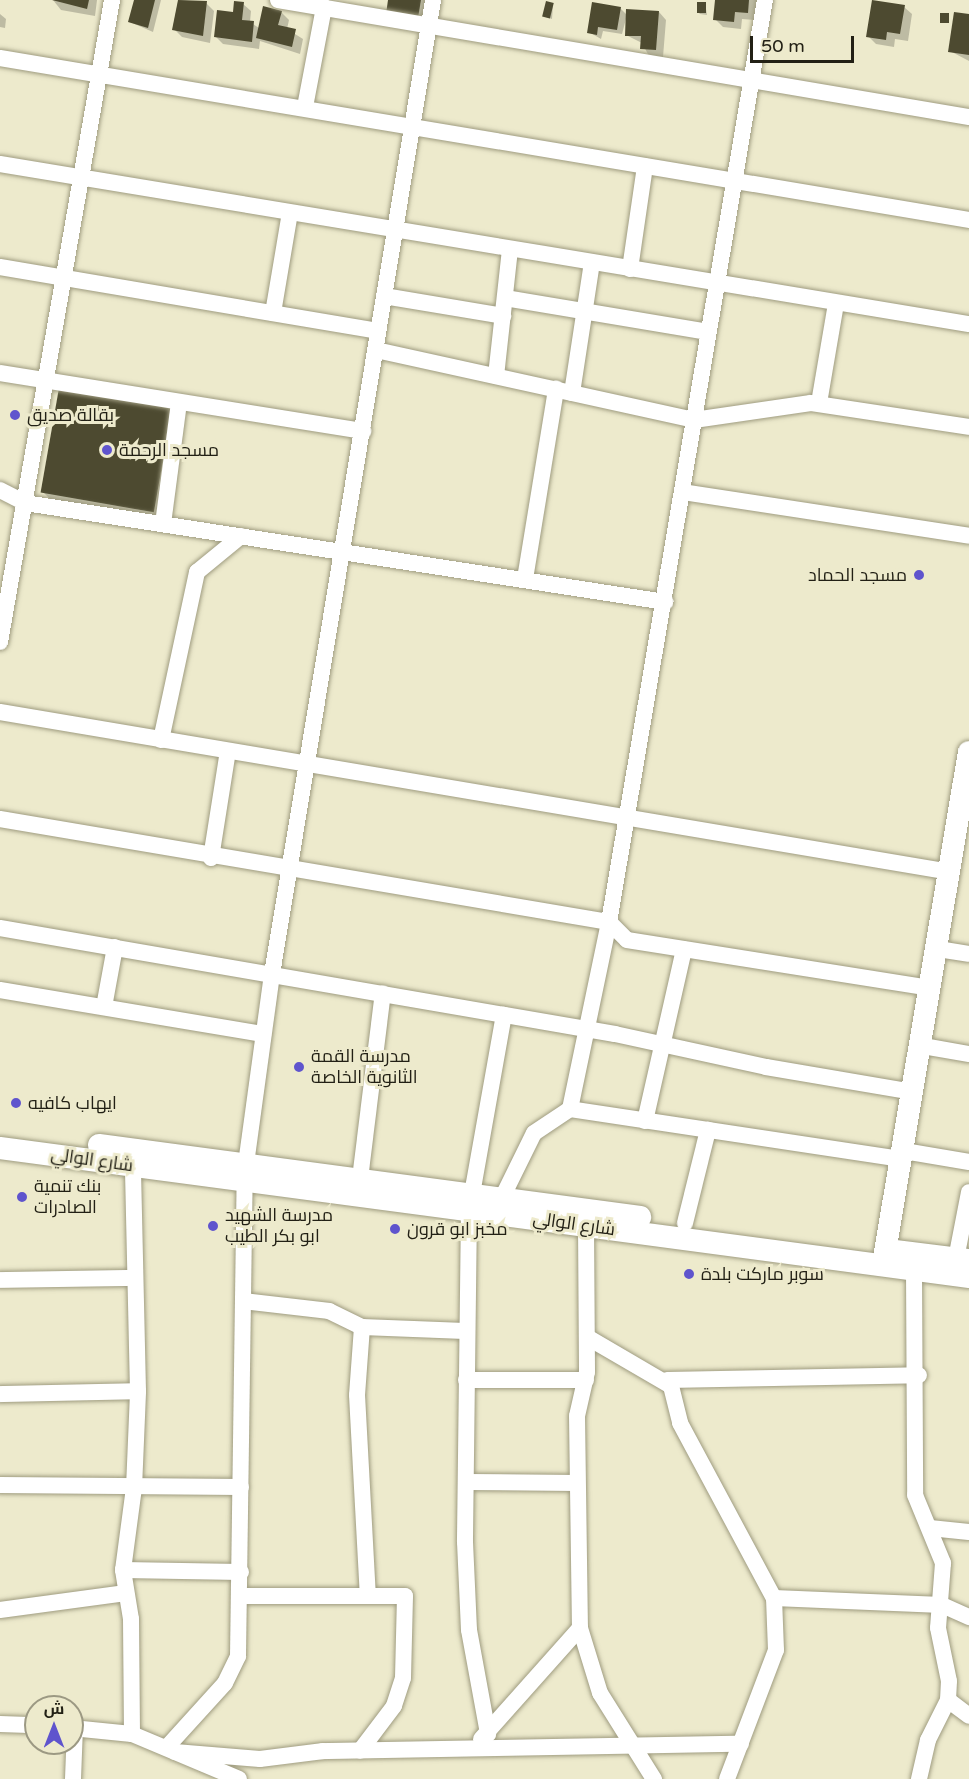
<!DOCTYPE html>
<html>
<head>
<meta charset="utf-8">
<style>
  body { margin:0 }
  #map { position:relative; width:969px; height:1779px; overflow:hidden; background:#edeacc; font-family:"Varela Round",Cairo,sans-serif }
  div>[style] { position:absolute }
  .shadow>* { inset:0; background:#0003 }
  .building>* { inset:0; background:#4d4a30; transform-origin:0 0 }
  .roads { filter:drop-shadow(0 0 2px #9f9c80) drop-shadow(0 0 2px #9f9c80) }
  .street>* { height:16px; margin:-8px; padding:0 8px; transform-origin:8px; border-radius:8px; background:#fff }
  .secondary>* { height:22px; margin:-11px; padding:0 11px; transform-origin:11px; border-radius:11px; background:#fff }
  .dots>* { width:16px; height:16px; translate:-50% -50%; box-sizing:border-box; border:3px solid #edeacc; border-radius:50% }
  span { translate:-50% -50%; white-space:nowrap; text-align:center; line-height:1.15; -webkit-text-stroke:6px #edeacc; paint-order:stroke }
  .poi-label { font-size:18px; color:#222015 }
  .left { translate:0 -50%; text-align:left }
  .right { translate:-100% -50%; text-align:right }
  .street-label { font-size:18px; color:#222015 }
  .north { position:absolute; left:24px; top:1695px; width:60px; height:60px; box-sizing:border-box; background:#edeacc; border:2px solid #9c9983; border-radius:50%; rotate:0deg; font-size:16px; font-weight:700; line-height:24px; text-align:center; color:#222015 }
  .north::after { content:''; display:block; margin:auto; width:21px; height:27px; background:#5f54cd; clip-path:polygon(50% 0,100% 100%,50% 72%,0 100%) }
  .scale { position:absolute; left:750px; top:36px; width:104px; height:27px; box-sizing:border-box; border:3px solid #222015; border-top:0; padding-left:8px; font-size:18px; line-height:21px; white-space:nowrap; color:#222015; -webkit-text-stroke:4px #edeacc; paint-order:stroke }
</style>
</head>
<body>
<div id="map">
  <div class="shadow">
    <div style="clip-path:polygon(53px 0,97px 0,95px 16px,61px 10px)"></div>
    <div style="clip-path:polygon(135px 0,161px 0,153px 32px,130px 22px)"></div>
    <div style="clip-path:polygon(180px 0,206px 3px,214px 11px,210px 43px,182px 37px,174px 29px)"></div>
    <div style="clip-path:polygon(390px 0,429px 0,426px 25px)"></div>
    <div style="clip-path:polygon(717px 0,757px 0,755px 20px,742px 19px,741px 29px,723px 27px,715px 19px)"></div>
    <div style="clip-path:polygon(705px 3px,707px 15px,700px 14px,698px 12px)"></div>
    <div style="clip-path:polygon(243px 4px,251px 11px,250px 22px,259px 28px,281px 12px,289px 20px,287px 29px,303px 39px,300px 54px,260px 41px,259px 49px,223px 44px,215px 36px)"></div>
    <div style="clip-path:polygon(553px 5px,552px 19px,546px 17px,544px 15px)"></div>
    <div style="clip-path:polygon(904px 7px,912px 14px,908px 41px,895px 39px,894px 47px,876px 44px,868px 36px)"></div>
    <div style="clip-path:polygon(620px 8px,627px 15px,659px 12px,666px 20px,663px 57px,649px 56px,642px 43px,626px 35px,627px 15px,622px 34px,603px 31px,601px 39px,589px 32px)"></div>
    <div style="clip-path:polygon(0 14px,6px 19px,5px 28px,0 27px)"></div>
    <div style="clip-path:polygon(969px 15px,969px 61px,950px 51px)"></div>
    <div style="clip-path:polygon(172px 408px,165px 521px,54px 503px,43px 492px)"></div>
  </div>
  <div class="building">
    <div style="clip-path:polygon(52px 0,89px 0,87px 9px)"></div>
    <div style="clip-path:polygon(134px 0,155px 0,148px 28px,128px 22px)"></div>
    <div style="clip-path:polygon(178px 0,207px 1px,203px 36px,172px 30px)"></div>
    <div style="clip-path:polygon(388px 0,421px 0,418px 18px,386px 14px)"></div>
    <div style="clip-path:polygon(715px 0,749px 0,748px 13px,735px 12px,734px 22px,713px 20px)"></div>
    <div style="clip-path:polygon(872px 0,905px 5px,900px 34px,887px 32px,886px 40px,866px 37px)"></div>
    <div style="clip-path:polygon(234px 1px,244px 2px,242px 20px,254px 21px,252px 42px,214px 37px,217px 10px,233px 12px)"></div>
    <div style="left:546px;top:1px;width:8px;height:16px;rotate:14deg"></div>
    <div style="clip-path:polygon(592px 2px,621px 7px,617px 30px,598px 27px,597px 35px,587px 33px)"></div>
    <div style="left:697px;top:2px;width:9px;height:11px"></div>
    <div style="clip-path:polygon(263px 6px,282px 11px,278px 25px,296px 29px,292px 47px,256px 38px)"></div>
    <div style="clip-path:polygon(626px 9px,659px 11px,656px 50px,640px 49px,641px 36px,625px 36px)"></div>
    <div style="clip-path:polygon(954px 12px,969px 14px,969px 55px,948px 52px)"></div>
    <div style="left:940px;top:13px;width:9px;height:10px"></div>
    <div style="left:59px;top:388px;width:115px;height:106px;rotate:10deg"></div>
  </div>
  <div class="roads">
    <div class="street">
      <div style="left:278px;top:0;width:701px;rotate:9.61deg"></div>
      <div style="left:0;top:58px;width:982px;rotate:9.49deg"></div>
      <div style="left:305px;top:107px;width:102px;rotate:-79.2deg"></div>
      <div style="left:0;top:164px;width:982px;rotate:9.38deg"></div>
      <div style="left:0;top:267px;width:383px;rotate:9.6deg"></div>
      <div style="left:630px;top:269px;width:104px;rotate:-81.7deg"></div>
      <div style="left:384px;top:296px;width:121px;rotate:9.5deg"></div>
      <div style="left:505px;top:298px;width:206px;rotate:9.5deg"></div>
      <div style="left:273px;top:313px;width:101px;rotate:-80.4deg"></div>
      <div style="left:376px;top:350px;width:326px;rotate:12.4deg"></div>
      <div style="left:694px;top:420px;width:118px;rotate:-8.3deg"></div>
      <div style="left:811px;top:403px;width:160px;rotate:8.6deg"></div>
      <div style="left:0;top:373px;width:368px;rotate:9.1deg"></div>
      <div style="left:496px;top:376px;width:127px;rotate:-83.7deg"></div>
      <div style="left:572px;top:393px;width:132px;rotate:-81.3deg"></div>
      <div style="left:819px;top:403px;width:100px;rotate:-80.3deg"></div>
      <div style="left:0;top:490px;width:28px;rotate:27deg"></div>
      <div style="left:25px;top:503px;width:648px;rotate:8.79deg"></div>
      <div style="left:683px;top:492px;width:289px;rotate:8.7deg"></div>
      <div style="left:163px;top:524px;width:122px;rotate:-82.5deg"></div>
      <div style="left:525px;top:579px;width:193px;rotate:-80.7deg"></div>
      <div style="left:0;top:642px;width:652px;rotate:-80.1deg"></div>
      <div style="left:0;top:712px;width:963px;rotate:9.56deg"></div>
      <div style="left:161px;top:740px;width:172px;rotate:-77.9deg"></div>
      <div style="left:197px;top:572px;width:57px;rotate:-39.3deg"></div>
      <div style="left:0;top:819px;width:618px;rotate:9.6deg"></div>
      <div style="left:609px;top:922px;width:25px;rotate:45deg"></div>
      <div style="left:627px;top:940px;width:308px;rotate:9deg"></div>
      <div style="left:211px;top:858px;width:108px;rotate:-81deg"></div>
      <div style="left:0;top:928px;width:624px;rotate:9.78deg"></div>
      <div style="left:615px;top:1034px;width:155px;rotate:12.3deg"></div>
      <div style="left:766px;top:1067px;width:150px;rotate:9.6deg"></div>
      <div style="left:938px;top:949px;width:31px;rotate:9deg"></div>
      <div style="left:0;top:990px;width:267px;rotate:9.5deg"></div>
      <div style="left:104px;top:1007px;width:61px;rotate:-79.6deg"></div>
      <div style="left:923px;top:1046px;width:47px;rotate:9.9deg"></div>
      <div style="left:570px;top:1109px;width:191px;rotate:-78.2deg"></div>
      <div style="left:609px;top:922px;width:935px;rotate:-80.4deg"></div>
      <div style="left:645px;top:1121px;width:176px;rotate:-77.2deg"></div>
      <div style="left:904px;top:1151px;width:66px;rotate:9.6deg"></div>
      <div style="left:246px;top:1164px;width:192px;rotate:-82.2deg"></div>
      <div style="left:272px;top:974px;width:987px;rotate:-80.61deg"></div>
      <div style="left:360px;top:1179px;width:187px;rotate:-83deg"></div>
      <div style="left:472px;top:1194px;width:182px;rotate:-79.9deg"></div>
      <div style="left:502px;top:1198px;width:72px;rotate:-63.8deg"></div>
      <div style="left:534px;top:1133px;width:43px;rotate:-33.7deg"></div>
      <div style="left:570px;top:1109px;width:336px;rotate:8.6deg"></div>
      <div style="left:469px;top:1210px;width:332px;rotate:90.7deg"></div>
      <div style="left:465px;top:1542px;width:88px;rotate:87.4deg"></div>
      <div style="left:469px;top:1630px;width:106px;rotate:79.6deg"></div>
      <div style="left:685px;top:1223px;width:96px;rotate:-76.1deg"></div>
      <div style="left:586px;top:1225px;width:147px;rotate:89.6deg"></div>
      <div style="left:587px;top:1372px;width:45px;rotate:102.8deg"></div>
      <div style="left:577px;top:1416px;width:212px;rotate:89.2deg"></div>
      <div style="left:580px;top:1628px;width:68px;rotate:72.9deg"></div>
      <div style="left:600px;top:1693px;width:102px;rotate:57.9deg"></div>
      <div style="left:956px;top:1259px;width:68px;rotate:-79deg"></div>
      <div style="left:914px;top:1270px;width:225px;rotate:89.7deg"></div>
      <div style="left:915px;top:1495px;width:74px;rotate:67.6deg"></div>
      <div style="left:943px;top:1563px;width:65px;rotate:94.4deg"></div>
      <div style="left:938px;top:1628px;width:54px;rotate:78.3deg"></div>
      <div style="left:949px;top:1681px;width:19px;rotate:93deg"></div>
      <div style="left:948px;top:1700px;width:45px;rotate:116.6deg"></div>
      <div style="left:928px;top:1740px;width:40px;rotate:103deg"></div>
      <div style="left:0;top:1280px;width:133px;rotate:-0.9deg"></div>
      <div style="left:243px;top:1301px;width:87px;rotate:6.6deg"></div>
      <div style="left:329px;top:1311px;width:37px;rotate:26deg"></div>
      <div style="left:362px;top:1327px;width:103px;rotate:2.2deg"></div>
      <div style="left:362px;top:1327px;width:68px;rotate:94.2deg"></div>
      <div style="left:357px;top:1395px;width:201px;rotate:86.9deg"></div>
      <div style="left:587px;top:1337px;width:97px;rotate:30.3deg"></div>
      <div style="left:671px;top:1386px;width:38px;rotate:76deg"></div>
      <div style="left:680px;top:1423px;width:199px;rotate:61.8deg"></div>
      <div style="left:774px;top:1598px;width:52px;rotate:87.8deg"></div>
      <div style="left:776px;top:1650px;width:138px;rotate:110.8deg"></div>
      <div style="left:466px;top:1380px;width:120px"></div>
      <div style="left:667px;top:1380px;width:252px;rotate:-1.1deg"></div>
      <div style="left:0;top:1394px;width:138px;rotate:-1.2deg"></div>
      <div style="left:467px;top:1482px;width:110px;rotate:0.5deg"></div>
      <div style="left:0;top:1485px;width:241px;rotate:0.5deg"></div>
      <div style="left:930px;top:1528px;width:39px;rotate:6deg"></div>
      <div style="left:123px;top:1570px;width:118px;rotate:1deg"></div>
      <div style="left:241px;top:1596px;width:164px"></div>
      <div style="left:405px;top:1596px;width:82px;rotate:91.4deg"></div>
      <div style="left:403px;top:1678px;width:29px;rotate:108deg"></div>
      <div style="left:394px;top:1706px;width:56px;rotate:127.1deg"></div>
      <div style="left:774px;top:1598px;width:168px;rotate:2.4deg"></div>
      <div style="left:942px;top:1605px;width:30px;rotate:24deg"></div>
      <div style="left:0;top:1610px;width:127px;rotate:-7.7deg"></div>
      <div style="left:948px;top:1700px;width:26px;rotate:37deg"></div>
      <div style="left:0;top:1724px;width:36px;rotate:2deg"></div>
      <div style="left:72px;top:1728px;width:60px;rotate:5.7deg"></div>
      <div style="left:132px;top:1734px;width:116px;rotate:22.8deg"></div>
      <div style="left:132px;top:1734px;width:115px;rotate:-90.5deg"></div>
      <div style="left:131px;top:1619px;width:50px;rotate:-99.3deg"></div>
      <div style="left:123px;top:1570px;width:83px;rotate:-82.4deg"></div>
      <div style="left:134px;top:1488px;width:97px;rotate:-87.6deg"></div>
      <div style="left:138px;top:1391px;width:225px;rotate:-91.3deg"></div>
      <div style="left:481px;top:1739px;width:149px;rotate:-48.3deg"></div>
      <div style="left:167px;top:1747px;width:86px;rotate:-47.8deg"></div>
      <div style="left:225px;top:1683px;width:30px;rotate:-64deg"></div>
      <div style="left:238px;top:1656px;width:475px;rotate:-89.2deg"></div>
      <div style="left:175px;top:1752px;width:85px;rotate:4.7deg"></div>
      <div style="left:260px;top:1759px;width:64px;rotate:-7.2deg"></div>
      <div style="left:323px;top:1751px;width:418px;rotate:-1deg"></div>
      <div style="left:73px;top:1779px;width:51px;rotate:-87.8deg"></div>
    </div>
    <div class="secondary">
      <div style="left:99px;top:1145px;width:546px;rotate:7.58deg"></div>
      <div style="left:0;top:1148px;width:978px;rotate:7.58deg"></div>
      <div style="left:887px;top:1250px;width:83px;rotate:7deg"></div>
      <div style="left:883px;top:1264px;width:519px;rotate:-80.47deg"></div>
    </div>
  </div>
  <div class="dots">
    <div style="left:15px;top:415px;background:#5f54cd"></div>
    <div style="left:107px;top:450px;background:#5f54cd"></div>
    <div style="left:919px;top:575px;background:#5f54cd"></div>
    <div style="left:299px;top:1067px;background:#5f54cd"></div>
    <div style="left:16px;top:1103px;background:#5f54cd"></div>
    <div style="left:22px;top:1197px;background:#5f54cd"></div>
    <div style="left:213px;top:1226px;background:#5f54cd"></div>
    <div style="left:395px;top:1229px;background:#5f54cd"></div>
    <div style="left:689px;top:1274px;background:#5f54cd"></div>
  </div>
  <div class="poi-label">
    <span class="left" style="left:27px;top:415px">بقالة صديق</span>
    <span class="left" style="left:119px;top:450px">مسجد الرحمة</span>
    <span class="right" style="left:907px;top:575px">مسجد الحماد</span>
    <span class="left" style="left:311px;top:1067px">مدرسة القمة<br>الثانوية الخاصة</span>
    <span class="left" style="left:28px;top:1103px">ايهاب كافيه</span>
    <span class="left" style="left:34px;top:1197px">بنك تنمية<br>الصادرات</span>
    <span class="left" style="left:225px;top:1226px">مدرسة الشهيد<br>ابو بكر الطيب</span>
    <span class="left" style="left:407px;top:1229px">مخبز ابو قرون</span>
    <span class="left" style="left:701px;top:1274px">سوبر ماركت بلدة</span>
  </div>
  <div class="street-label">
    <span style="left:92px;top:1160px;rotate:8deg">شارع الوالي</span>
    <span style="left:574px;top:1224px;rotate:8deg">شارع الوالي</span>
  </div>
  <div class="north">ش</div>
  <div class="scale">50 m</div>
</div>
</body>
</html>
